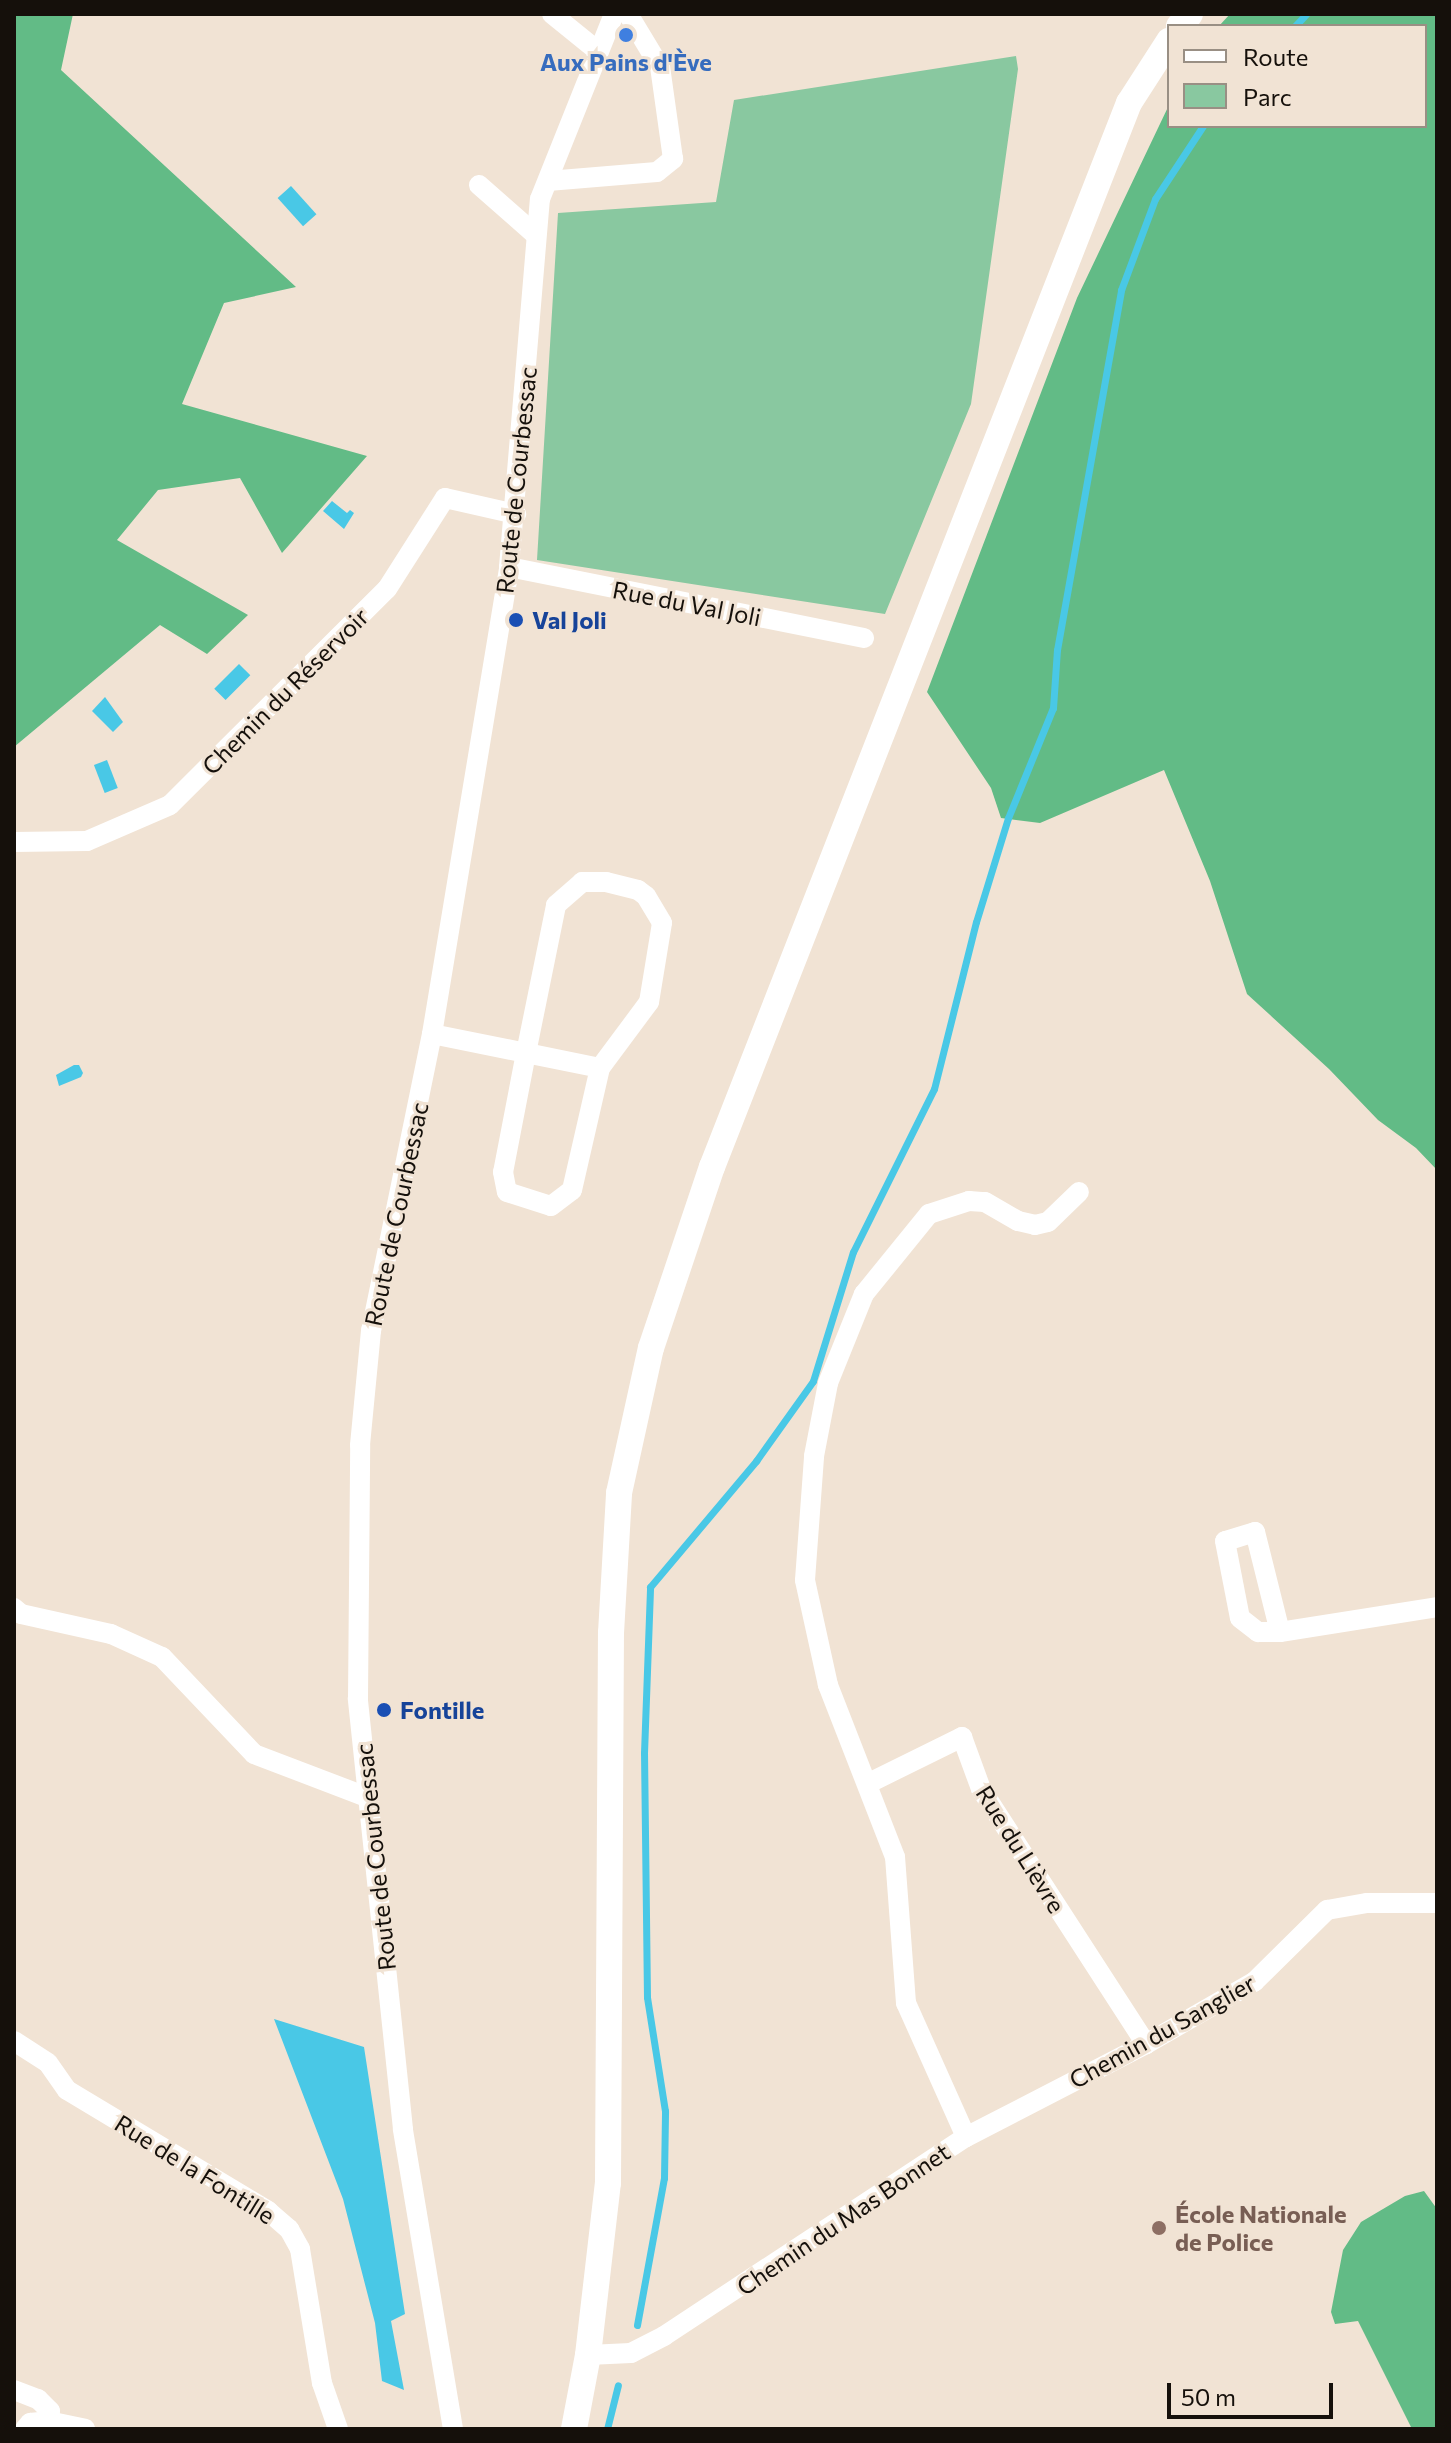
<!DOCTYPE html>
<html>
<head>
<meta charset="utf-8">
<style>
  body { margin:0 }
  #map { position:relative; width:1451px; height:2443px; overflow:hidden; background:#f1e3d4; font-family:Commissioner,sans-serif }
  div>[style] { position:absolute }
  .green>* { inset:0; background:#89c8a0 }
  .forest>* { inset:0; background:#62bb86 }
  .water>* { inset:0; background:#49c8e6; transform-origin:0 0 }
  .stream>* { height:7px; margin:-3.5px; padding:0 3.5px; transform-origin:3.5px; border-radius:3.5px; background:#49c8e6 }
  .minor>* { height:20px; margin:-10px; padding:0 10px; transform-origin:10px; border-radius:10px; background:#fff }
  .tertiary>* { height:26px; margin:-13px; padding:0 13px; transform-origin:13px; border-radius:13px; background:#fff }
  .dots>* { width:22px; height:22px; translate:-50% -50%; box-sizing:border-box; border:4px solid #f1e3d4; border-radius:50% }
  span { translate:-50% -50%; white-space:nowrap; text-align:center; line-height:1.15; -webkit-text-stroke:6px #f1e3d4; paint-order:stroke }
  .shop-label { font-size:24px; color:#366cbe; font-weight:700 }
  .street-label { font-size:24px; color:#15100b }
  .transit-label { font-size:24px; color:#164399; font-weight:700 }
  .left { translate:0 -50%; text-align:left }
  .education-label { font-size:24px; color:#785e54; font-weight:700 }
  .frame { position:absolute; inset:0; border:16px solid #15100b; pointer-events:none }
  .legend { position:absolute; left:1167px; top:24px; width:260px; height:104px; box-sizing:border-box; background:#f1e3d4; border:2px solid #998f84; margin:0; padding:10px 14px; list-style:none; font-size:24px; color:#15100b }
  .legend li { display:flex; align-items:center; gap:16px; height:40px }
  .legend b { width:40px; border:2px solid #998f84 }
  .scale { position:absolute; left:1167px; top:2383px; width:166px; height:36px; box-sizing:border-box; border:4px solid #15100b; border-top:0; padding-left:10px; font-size:24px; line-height:28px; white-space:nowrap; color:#15100b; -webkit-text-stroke:6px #f1e3d4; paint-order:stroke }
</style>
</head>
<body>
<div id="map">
  <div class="green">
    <div style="clip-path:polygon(1016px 56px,1018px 69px,971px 404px,885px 614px,537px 560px,558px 213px,716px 202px,734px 100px)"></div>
  </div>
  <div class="forest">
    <div style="clip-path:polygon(14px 14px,73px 14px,61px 70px,296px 287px,224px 303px,182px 404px,367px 456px,282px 553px,240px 478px,158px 490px,117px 540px,248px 615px,207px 654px,160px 625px,14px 747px)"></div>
    <div style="clip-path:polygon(1230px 14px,1437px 14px,1437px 1170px,1416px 1148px,1378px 1120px,1329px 1069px,1247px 994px,1210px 881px,1164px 770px,1040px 823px,1001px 818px,991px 788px,927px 692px,1077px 298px,1169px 105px,1169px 126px,1425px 126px,1425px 26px,1219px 26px)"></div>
    <div style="clip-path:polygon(1424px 2191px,1437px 2209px,1437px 2429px,1412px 2429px,1358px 2321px,1335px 2324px,1331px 2312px,1343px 2250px,1361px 2222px,1405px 2196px)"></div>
  </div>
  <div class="water">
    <div style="left:291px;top:186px;width:38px;height:18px;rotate:48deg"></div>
    <div style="clip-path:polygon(332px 501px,347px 513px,350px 510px,354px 513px,344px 529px,323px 511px)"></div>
    <div style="left:239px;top:664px;width:16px;height:35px;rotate:45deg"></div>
    <div style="clip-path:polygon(105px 697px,123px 722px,113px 732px,92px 711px)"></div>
    <div style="left:107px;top:760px;width:30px;height:14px;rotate:69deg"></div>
    <div style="clip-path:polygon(74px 1065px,79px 1065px,83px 1073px,81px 1077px,59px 1086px,56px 1075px)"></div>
    <div style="clip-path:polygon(274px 2019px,364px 2047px,405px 2314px,391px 2321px,404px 2390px,382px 2381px,375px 2323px,343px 2199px)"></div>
  </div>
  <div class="stream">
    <div style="left:1295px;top:26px;width:16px;rotate:-47deg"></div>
    <div style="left:637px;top:2325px;width:149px;rotate:-79.6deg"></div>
    <div style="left:664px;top:2178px;width:67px;rotate:-89.1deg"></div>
    <div style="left:665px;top:2111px;width:115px;rotate:-99deg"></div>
    <div style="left:647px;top:1997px;width:244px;rotate:-90.7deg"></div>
    <div style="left:644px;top:1753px;width:166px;rotate:-87.9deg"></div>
    <div style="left:650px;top:1587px;width:165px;rotate:-49.9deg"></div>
    <div style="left:756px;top:1461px;width:98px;rotate:-54.5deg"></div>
    <div style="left:813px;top:1381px;width:135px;rotate:-72.8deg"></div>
    <div style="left:853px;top:1252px;width:182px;rotate:-63.6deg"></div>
    <div style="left:934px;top:1089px;width:172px;rotate:-75.9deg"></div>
    <div style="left:976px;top:922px;width:109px;rotate:-72.9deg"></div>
    <div style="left:1008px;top:818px;width:119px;rotate:-67.8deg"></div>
    <div style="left:1053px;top:708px;width:58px;rotate:-86.1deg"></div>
    <div style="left:1057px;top:650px;width:366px;rotate:-79.9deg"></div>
    <div style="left:1121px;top:290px;width:97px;rotate:-69.5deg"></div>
    <div style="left:1155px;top:199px;width:87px;rotate:-56.7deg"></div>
    <div style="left:607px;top:2429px;width:45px;rotate:-76deg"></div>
  </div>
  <div class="minor">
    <div style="left:552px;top:14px;width:60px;rotate:39deg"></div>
    <div style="left:548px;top:181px;width:109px;rotate:-4.7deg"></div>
    <div style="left:657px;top:172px;width:21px;rotate:-39deg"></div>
    <div style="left:673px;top:159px;width:93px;rotate:-98deg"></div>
    <div style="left:660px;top:67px;width:62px;rotate:-121.1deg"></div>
    <div style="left:479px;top:185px;width:76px;rotate:41.3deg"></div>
    <div style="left:509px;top:567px;width:362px;rotate:11.3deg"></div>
    <div style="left:14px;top:842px;width:73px;rotate:-0.8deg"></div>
    <div style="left:87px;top:841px;width:90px;rotate:-23.4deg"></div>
    <div style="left:170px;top:805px;width:306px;rotate:-44.9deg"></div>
    <div style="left:387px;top:589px;width:108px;rotate:-57.5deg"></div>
    <div style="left:445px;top:498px;width:73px;rotate:12.7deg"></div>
    <div style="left:432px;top:1034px;width:96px;rotate:11.4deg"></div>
    <div style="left:526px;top:1053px;width:151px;rotate:-78.5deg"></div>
    <div style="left:556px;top:905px;width:35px;rotate:-41deg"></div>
    <div style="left:582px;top:882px;width:24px"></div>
    <div style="left:606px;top:882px;width:33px;rotate:14deg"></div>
    <div style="left:638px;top:890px;width:10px;rotate:37deg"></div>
    <div style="left:646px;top:896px;width:31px;rotate:59deg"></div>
    <div style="left:662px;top:923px;width:80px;rotate:99.3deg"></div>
    <div style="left:649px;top:1002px;width:82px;rotate:126.6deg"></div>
    <div style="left:600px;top:1068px;width:76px;rotate:-168.5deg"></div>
    <div style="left:526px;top:1053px;width:121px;rotate:100.9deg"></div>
    <div style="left:503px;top:1172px;width:20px;rotate:79deg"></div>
    <div style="left:507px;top:1192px;width:46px;rotate:17.7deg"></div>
    <div style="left:551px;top:1206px;width:26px;rotate:-37deg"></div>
    <div style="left:572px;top:1190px;width:125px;rotate:-77.1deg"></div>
    <div style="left:14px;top:1608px;width:9px;rotate:41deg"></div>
    <div style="left:21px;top:1614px;width:92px;rotate:12.5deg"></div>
    <div style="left:111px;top:1634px;width:56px;rotate:24.3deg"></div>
    <div style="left:162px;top:1657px;width:134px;rotate:46.5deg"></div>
    <div style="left:254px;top:1754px;width:123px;rotate:20.9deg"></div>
    <div style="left:1280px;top:1632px;width:103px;rotate:-104deg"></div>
    <div style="left:1255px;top:1532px;width:31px;rotate:163deg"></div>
    <div style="left:1225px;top:1541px;width:78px;rotate:79deg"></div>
    <div style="left:1240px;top:1618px;width:23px;rotate:38deg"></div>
    <div style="left:1258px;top:1632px;width:22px"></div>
    <div style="left:1280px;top:1632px;width:159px;rotate:-9deg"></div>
    <div style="left:869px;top:1783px;width:104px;rotate:-26.3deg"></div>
    <div style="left:962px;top:1737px;width:55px;rotate:69.9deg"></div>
    <div style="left:981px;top:1789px;width:304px;rotate:57.1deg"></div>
    <div style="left:14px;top:2041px;width:40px;rotate:32.9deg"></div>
    <div style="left:48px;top:2063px;width:33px;rotate:55deg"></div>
    <div style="left:67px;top:2090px;width:235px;rotate:31deg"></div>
    <div style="left:268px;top:2211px;width:28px;rotate:41deg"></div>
    <div style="left:289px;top:2229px;width:23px;rotate:61deg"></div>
    <div style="left:300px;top:2249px;width:136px;rotate:80.7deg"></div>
    <div style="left:322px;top:2383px;width:49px;rotate:70.8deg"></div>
    <div style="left:966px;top:2137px;width:203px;rotate:-27.3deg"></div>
    <div style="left:1146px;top:2044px;width:125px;rotate:-29.9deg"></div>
    <div style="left:1254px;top:1982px;width:103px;rotate:-44.6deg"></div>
    <div style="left:1327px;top:1910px;width:41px;rotate:-9.9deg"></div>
    <div style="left:1367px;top:1903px;width:70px"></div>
    <div style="left:588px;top:2355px;width:43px;rotate:-2.7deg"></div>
    <div style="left:631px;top:2353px;width:37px;rotate:-27deg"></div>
    <div style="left:664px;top:2336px;width:362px;rotate:-33.4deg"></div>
    <div style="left:966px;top:2137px;width:147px;rotate:-114.1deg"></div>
    <div style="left:906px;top:2003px;width:146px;rotate:-94.3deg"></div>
    <div style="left:895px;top:1857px;width:185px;rotate:-111.3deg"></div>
    <div style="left:828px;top:1685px;width:107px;rotate:-102.4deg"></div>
    <div style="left:805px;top:1580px;width:124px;rotate:-85.8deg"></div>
    <div style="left:814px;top:1456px;width:74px;rotate:-79.1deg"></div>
    <div style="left:828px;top:1383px;width:96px;rotate:-68deg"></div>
    <div style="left:864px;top:1294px;width:103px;rotate:-50.9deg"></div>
    <div style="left:929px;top:1214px;width:42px;rotate:-18deg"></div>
    <div style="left:969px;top:1201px;width:16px;rotate:4deg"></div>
    <div style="left:985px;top:1202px;width:38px;rotate:30deg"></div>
    <div style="left:1018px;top:1221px;width:17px;rotate:13deg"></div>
    <div style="left:1035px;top:1225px;width:13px;rotate:-13deg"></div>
    <div style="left:1048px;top:1222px;width:43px;rotate:-44.1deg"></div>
    <div style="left:14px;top:2390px;width:26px;rotate:21deg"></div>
    <div style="left:38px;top:2399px;width:17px;rotate:45deg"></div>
    <div style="left:50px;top:2411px;width:10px;rotate:101deg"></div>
    <div style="left:25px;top:2429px;width:8px;rotate:-50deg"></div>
    <div style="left:30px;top:2423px;width:18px;rotate:-6deg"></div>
    <div style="left:48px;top:2421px;width:38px;rotate:12deg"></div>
    <div style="left:453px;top:2429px;width:304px;rotate:-99.5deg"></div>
    <div style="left:403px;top:2129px;width:433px;rotate:-96deg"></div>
    <div style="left:358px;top:1698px;width:253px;rotate:-89.5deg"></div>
    <div style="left:360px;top:1445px;width:115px;rotate:-84.5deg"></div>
    <div style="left:371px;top:1331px;width:303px;rotate:-78.4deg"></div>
    <div style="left:432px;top:1034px;width:473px;rotate:-80.6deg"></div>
    <div style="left:509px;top:567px;width:369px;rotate:-85.2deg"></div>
    <div style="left:540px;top:199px;width:199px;rotate:-68.2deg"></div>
  </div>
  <div class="tertiary">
    <div style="left:1179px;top:26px;width:16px;rotate:-47deg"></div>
    <div style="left:574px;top:2429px;width:75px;rotate:-79.3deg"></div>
    <div style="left:588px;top:2355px;width:173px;rotate:-83.4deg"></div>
    <div style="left:608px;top:2183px;width:550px;rotate:-89.69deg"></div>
    <div style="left:611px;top:1633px;width:140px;rotate:-86.7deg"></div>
    <div style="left:619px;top:1493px;width:148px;rotate:-77.6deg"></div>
    <div style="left:651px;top:1348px;width:191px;rotate:-71.4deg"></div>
    <div style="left:712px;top:1167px;width:1143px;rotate:-68.6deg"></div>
    <div style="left:1129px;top:103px;width:74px;rotate:-57.2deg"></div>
  </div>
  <div class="dots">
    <div style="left:626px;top:35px;background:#3f7fe0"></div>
    <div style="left:516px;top:620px;background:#1a4fb4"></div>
    <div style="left:384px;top:1710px;background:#1a4fb4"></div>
    <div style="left:1159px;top:2228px;background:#8d6e63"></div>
  </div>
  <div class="shop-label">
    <span style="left:626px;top:62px">Aux Pains d'Ève</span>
  </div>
  <div class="street-label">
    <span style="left:516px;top:480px;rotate:-84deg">Route de Courbessac</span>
    <span style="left:687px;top:603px;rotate:11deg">Rue du Val Joli</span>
    <span style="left:285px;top:691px;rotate:-45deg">Chemin du Réservoir</span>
    <span style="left:396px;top:1214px;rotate:-78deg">Route de Courbessac</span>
    <span style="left:1021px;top:1849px;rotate:58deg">Rue du Lièvre</span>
    <span style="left:375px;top:1857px;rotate:-96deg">Route de Courbessac</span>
    <span style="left:1162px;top:2031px;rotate:-29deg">Chemin du Sanglier</span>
    <span style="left:195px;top:2169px;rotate:32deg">Rue de la Fontille</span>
    <span style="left:843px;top:2219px;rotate:-34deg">Chemin du Mas Bonnet</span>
  </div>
  <div class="transit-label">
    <span class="left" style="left:532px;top:620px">Val Joli</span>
    <span class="left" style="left:400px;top:1710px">Fontille</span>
  </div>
  <div class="education-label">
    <span class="left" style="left:1175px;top:2228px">École Nationale<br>de Police</span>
  </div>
  <div class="frame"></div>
  <ul class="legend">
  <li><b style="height:10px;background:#fff"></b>Route</li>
  <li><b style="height:22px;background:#89c8a0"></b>Parc</li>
  </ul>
  <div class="scale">50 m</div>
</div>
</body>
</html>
